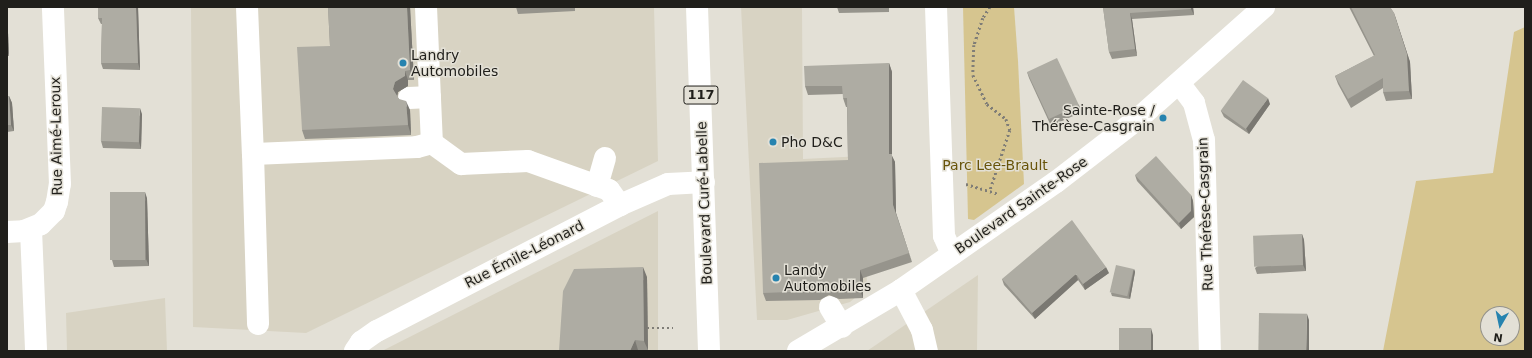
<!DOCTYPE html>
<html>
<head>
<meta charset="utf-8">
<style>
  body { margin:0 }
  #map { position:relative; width:1532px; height:358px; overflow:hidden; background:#e3e0d6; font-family:"DejaVu Sans",sans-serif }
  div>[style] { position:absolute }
  .built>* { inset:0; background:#d8d3c3 }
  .green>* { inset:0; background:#d6c58f }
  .path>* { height:2.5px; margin-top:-1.25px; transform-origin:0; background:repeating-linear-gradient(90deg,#7f7d77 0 2px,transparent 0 5px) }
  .minor>* { height:22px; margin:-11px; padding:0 11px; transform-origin:11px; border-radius:11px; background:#fff }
  .major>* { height:22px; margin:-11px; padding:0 11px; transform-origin:11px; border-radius:11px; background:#fff }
  .wall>* { inset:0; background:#96948c }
  .shaded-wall>* { inset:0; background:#7a7872 }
  .building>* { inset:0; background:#aeaca3; transform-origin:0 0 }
  .dots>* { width:11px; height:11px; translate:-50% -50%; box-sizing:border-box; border:2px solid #e3e0d6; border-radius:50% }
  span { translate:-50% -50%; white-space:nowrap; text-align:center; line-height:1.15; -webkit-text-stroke:3px #e3e0d6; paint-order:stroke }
  .shield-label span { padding:1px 3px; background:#e3e0d6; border:1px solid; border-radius:3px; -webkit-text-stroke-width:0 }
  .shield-label { font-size:13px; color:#201f1b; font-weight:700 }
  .poi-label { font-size:14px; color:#201f1b }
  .left { translate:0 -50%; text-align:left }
  .right { translate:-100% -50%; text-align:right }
  .street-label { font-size:14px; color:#201f1b }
  .park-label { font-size:14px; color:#68540a }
  .frame { position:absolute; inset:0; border:8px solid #201f1b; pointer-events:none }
  .north { position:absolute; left:1480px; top:306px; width:40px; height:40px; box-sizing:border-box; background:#e3e0d6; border:1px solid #95938b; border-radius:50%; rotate:189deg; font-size:11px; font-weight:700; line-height:16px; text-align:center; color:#201f1b }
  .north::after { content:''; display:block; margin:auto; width:14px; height:18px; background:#2683af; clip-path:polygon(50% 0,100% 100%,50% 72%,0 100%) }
</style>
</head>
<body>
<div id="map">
  <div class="built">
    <div style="clip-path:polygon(191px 7px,654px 7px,658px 161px,306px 333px,193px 327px)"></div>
    <div style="clip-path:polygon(741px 7px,802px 7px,803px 159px,864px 156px,867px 288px,850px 302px,787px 320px,757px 320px)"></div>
    <div style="clip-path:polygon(658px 211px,658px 351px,382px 351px)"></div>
    <div style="clip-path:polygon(978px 275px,977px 351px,867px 351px)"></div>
    <div style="clip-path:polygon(165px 298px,167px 351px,67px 351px,66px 313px)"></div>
  </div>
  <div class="green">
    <div style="clip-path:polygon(963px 7px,1014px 7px,1018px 61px,1024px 184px,974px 220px,968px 219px)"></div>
    <div style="clip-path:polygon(evenodd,1525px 27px,1525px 351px,1383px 351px,1416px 181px,1493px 173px,1514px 32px,1525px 27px,1488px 314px,1512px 314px,1512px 338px,1488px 338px,1488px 314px)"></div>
  </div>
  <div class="path">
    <div style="left:990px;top:7px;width:13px;rotate:122deg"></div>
    <div style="left:983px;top:18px;width:28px;rotate:108deg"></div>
    <div style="left:974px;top:45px;width:30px;rotate:92deg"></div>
    <div style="left:973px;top:75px;width:32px;rotate:64deg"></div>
    <div style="left:987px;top:104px;width:24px;rotate:38deg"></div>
    <div style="left:1006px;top:119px;width:12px;rotate:70deg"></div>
    <div style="left:1010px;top:130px;width:64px;rotate:108.2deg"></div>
    <div style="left:966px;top:184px;width:34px;rotate:17deg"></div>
    <div style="left:647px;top:328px;width:26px"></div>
  </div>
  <div class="minor">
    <div style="left:247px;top:7px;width:147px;rotate:87.7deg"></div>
    <div style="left:253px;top:154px;width:164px;rotate:-2.4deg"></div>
    <div style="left:417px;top:147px;width:16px;rotate:-15deg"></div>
    <div style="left:426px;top:7px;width:136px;rotate:87.5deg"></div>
    <div style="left:432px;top:143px;width:36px;rotate:36deg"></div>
    <div style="left:461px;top:164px;width:67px;rotate:-2.6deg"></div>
    <div style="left:528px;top:161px;width:86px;rotate:19.7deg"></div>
    <div style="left:609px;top:190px;width:19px;rotate:54deg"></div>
    <div style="left:936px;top:7px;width:229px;rotate:88deg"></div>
    <div style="left:944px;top:236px;width:20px;rotate:66deg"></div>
    <div style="left:1179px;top:83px;width:25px;rotate:53deg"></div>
    <div style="left:1194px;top:103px;width:38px;rotate:75deg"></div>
    <div style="left:1204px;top:140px;width:211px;rotate:88.4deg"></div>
    <div style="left:409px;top:98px;width:21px;rotate:-3deg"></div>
    <div style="left:253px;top:154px;width:170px;rotate:88.3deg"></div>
    <div style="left:597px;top:186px;width:29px;rotate:-74deg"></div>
    <div style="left:31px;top:230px;width:121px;rotate:87.6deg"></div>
    <div style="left:7px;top:232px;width:17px;rotate:-3deg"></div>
    <div style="left:24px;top:231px;width:18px;rotate:-22deg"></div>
    <div style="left:41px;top:224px;width:18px;rotate:-45deg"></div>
    <div style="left:54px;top:211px;width:9px;rotate:-72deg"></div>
    <div style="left:57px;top:202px;width:18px;rotate:-81deg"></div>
    <div style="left:60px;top:184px;width:177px;rotate:-92.3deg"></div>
    <div style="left:901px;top:290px;width:45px;rotate:62.3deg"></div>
    <div style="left:922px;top:330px;width:22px;rotate:77deg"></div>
    <div style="left:830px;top:307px;width:23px;rotate:59deg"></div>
    <div style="left:355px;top:351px;width:11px;rotate:-56deg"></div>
    <div style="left:361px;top:342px;width:19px;rotate:-35deg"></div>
    <div style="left:377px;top:331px;width:274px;rotate:-27.4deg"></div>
    <div style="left:620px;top:205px;width:52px;rotate:-23.6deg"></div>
    <div style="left:668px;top:184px;width:36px;rotate:-3deg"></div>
    <div style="left:798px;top:351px;width:120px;rotate:-30.6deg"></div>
    <div style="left:901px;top:290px;width:189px;rotate:-34.9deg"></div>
    <div style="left:1056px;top:182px;width:106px;rotate:-37.7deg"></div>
    <div style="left:1140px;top:117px;width:166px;rotate:-41.6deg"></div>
  </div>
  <div class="major">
    <div style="left:697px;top:7px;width:344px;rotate:88deg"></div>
  </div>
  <div class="wall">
    <div style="clip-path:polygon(98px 7px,138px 7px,140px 70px,103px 69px,101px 63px,102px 24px,101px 24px,98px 18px)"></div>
    <div style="clip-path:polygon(328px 7px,410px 7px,414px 80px,408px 80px,408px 86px,398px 92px,397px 96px,399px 99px,410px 110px,411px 135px,305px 139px,302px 130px,330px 46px)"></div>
    <div style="clip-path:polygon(516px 7px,575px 7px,575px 11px,518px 14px)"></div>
    <div style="clip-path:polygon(837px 7px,889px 7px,889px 12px,839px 13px)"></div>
    <div style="clip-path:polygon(1103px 7px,1193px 7px,1194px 15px,1132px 19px,1137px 56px,1112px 59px,1109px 52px)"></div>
    <div style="clip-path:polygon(1349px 7px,1390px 7px,1394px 13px,1410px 62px,1412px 99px,1386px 101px,1383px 92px,1383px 88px,1351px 108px,1338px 84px,1335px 76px,1374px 56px)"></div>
    <div style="clip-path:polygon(7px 9px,9px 56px,7px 56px)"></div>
    <div style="clip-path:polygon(889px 63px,892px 72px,892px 156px,895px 162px,896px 213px,912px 262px,863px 278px,863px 298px,839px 299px,829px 295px,820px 300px,766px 301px,763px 293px,848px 160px,847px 107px,846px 107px,843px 98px,843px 94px,808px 95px,805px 86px)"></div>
    <div style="clip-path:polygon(1027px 72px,1079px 105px,1082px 112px,1051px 126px,1029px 78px)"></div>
    <div style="clip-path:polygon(9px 96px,12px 103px,14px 131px,7px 132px,7px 97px)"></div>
    <div style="clip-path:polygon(1270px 104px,1249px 134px,1224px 117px,1221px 111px)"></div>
    <div style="clip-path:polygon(142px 114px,141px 149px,103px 148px,101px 141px)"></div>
    <div style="clip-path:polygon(1135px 175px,1191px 195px,1193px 201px,1194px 217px,1181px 229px,1137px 181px)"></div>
    <div style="clip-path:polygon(147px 198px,149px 266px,114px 267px,112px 260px)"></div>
    <div style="clip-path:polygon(1302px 234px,1304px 240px,1306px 271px,1257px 274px,1255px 268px)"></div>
    <div style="clip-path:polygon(1134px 269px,1135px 272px,1130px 299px,1112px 296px,1111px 293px)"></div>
    <div style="clip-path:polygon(1109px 273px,1085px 290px,1078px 280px,1035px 319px,1004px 285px,1002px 279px)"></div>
    <div style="clip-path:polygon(647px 277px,648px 350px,638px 350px,638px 351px,559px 351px)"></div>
  </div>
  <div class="shaded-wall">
    <div style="clip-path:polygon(136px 7px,138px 7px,140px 70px,138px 63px)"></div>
    <div style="clip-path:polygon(407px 7px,410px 7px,414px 80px,410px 70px)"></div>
    <div style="clip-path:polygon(1191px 7px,1193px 7px,1194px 15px,1191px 9px)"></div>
    <div style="clip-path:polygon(7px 9px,9px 56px,7px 50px)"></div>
    <div style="clip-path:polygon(1130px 13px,1132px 19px,1137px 56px,1135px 49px)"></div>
    <div style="clip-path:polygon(1394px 13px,1410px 62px,1412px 99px,1409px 91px)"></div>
    <div style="clip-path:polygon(889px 63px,892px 72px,892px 156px,895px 162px,896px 213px,912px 262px,893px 205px,889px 154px)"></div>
    <div style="clip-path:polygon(405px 71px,408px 80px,408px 86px,398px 92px,397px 99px,393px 89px,395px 82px)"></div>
    <div style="clip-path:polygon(9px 96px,12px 103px,14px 131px,11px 125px)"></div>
    <div style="clip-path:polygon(1268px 98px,1270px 104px,1249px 134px,1246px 128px)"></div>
    <div style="clip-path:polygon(406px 101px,410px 110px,411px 135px,408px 125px)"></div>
    <div style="clip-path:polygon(140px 108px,142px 114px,141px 149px,139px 142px)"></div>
    <div style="clip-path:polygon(145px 192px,147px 198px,149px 266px,146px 259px)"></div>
    <div style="clip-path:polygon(1191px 195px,1193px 201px,1194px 217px,1181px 229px,1179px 223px)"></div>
    <div style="clip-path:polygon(1302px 234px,1304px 240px,1306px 271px,1303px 265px)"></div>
    <div style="clip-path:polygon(643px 267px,647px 277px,648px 350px,644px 341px)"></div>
    <div style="clip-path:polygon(1106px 267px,1109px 273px,1085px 290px,1083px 284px)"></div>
    <div style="clip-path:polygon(1134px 269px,1135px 272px,1130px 299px,1129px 296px)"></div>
    <div style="clip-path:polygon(860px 270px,863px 278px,863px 298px,860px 290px)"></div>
    <div style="clip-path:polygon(1076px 274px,1078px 280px,1035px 319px,1032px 313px)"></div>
    <div style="clip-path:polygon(1307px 314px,1309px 320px,1309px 351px,1306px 351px)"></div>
    <div style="clip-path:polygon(1151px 328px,1153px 335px,1153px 351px,1150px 351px)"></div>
    <div style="clip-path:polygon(635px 340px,638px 350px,638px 351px,630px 351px)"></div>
  </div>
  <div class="building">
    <div style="clip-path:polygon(98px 7px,136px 7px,138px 63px,101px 63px,102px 18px,98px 18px)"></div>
    <div style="clip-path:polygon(328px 7px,407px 7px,410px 70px,405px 71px,405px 76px,395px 82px,393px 89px,399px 99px,406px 101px,408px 125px,302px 130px,297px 47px,330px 46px)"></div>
    <div style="clip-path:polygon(1103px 7px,1191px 7px,1191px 9px,1130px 13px,1135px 49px,1109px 52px)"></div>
    <div style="clip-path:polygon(1351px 7px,1390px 7px,1394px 13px,1407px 54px,1409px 91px,1383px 92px,1383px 78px,1348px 99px,1335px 76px,1375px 55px)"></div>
    <div style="left:1057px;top:58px;width:52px;height:33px;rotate:65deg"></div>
    <div style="clip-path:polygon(889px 63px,889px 154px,892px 154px,893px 205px,909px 253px,860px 270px,860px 290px,836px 291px,826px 286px,817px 291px,763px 293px,759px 163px,848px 160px,847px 98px,843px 98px,842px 86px,805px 86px,804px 66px)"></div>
    <div style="left:1243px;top:80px;width:31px;height:38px;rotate:36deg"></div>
    <div style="clip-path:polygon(9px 96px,11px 125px,7px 125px,7px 97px)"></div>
    <div style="left:102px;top:107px;width:38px;height:34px;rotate:2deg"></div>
    <div style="clip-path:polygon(1156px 156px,1191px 195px,1191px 211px,1179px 223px,1135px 175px)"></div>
    <div style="left:110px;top:192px;width:35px;height:68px"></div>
    <div style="clip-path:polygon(1072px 220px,1106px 267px,1083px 284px,1076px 274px,1032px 313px,1002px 279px)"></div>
    <div style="left:1302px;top:234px;width:31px;height:49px;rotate:88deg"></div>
    <div style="left:1116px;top:265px;width:18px;height:28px;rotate:13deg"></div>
    <div style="clip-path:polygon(643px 267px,644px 341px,635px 340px,630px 351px,559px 351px,563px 291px,574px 269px)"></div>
    <div style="left:1259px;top:313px;width:48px;height:38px;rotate:1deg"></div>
    <div style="left:1119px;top:328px;width:32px;height:23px"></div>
  </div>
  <div class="dots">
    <div style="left:403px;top:63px;background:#2683af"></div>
    <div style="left:1163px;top:118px;background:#2683af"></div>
    <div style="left:773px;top:142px;background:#2683af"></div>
    <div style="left:776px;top:278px;background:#2683af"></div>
  </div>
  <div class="shield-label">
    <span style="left:701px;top:95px">117</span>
  </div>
  <div class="poi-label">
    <span class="left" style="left:411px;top:63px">Landry<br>Automobiles</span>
    <span class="right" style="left:1155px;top:118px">Sainte-Rose /<br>Thérèse-Casgrain</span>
    <span class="left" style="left:781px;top:142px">Pho D&amp;C</span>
    <span class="left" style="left:784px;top:278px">Landy<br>Automobiles</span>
  </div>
  <div class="street-label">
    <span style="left:56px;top:136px;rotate:-91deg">Rue Aimé-Leroux</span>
    <span style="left:704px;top:203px;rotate:-92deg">Boulevard Curé-Labelle</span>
    <span style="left:1021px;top:205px;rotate:-35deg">Boulevard Sainte-Rose</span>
    <span style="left:1205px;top:214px;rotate:-92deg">Rue Thérèse-Casgrain</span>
    <span style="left:524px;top:254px;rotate:-27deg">Rue Émile-Léonard</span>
  </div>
  <div class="park-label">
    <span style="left:995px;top:165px">Parc Lee-Brault</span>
  </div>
  <div class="frame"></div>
  <div class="north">N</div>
</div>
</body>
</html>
